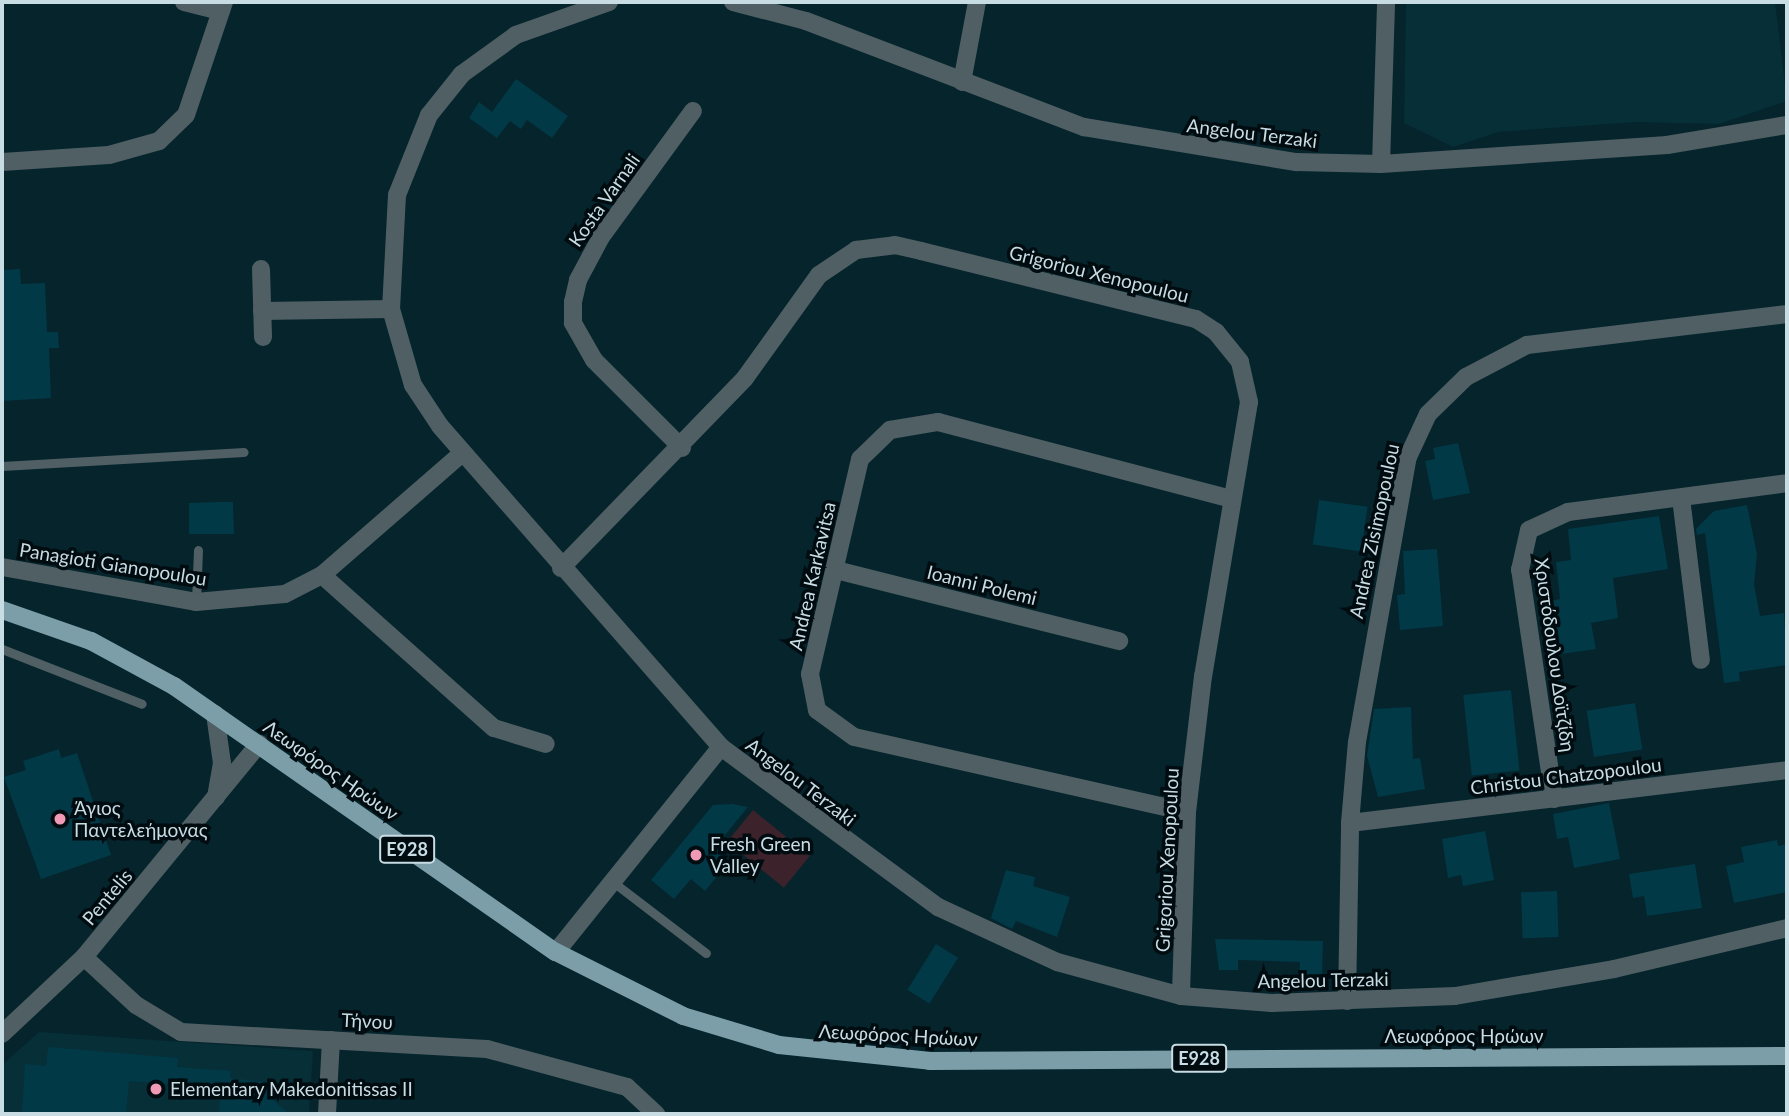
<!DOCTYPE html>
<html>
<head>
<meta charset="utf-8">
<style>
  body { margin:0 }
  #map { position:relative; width:1789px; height:1116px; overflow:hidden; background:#05242c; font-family:Lato,sans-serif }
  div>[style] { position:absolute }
  .built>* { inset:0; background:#062f38 }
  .green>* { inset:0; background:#3c222b; transform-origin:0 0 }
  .building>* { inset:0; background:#023947; transform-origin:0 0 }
  .service>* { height:9px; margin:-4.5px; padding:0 4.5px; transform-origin:4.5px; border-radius:4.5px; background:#4f5f64 }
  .minor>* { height:18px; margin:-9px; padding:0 9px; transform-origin:9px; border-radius:9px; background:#4f5f64 }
  .tertiary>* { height:18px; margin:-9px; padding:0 9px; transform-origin:9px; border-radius:9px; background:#4f5f64 }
  .primary>* { height:18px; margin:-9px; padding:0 9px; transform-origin:9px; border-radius:9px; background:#7c9ea9 }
  .dots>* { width:19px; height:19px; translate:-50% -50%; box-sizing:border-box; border:4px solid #010c10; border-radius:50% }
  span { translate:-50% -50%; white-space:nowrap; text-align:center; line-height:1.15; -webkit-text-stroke:7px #010c10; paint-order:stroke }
  .shield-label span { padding:2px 5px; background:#010c10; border:2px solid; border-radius:5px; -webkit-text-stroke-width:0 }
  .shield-label { font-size:18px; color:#c8dce3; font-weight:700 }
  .street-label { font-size:19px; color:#c8dce3 }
  .poi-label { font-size:19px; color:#c8dce3 }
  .left { translate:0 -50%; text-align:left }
  .frame { position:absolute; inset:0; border:4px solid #c8dce3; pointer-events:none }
</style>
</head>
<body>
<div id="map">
  <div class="built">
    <div style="clip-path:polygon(1406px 2px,1775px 2px,1787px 101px,1719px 124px,1635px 122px,1498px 132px,1453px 147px,1404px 123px)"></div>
    <div style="clip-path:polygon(39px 1032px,313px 1051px,309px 1114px,2px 1114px,2px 1065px)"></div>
  </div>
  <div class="green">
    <div style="left:753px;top:810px;width:73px;height:41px;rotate:39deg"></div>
  </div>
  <div class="building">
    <div style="clip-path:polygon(516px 79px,568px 116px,552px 138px,527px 120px,521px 129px,510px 121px,497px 138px,469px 118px,479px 102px,492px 112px)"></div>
    <div style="clip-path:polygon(20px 269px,21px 284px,45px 283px,47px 332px,58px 332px,59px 348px,49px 348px,51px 398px,2px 401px,2px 270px)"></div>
    <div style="clip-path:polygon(1458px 443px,1470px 493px,1433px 500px,1425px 461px,1435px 459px,1433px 448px)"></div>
    <div style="left:1319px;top:500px;width:49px;height:45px;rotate:8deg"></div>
    <div style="clip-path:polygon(218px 502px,233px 502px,234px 534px,189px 534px,189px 503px)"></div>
    <div style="clip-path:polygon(1747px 505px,1757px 554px,1754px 584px,1760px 616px,1784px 613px,1787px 665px,1739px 672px,1740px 681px,1724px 683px,1705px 533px,1697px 535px,1696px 529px,1714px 511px)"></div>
    <div style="clip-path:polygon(1659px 516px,1668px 569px,1613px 578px,1618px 618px,1591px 623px,1596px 649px,1561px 654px,1551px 601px,1560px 599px,1556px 562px,1571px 560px,1568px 529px)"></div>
    <div style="clip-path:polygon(1437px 549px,1443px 626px,1400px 630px,1397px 595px,1405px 594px,1403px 551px)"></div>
    <div style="left:1511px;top:690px;width:81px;height:48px;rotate:84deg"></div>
    <div style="left:1635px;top:703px;width:47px;height:49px;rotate:81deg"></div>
    <div style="clip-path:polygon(1411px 707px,1413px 759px,1420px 758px,1425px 789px,1378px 797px,1367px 756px,1374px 709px)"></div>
    <div style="clip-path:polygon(59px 749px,61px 758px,77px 753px,111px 855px,41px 879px,4px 777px,26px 770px,23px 761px)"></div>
    <div style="clip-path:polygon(1609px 803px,1620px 859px,1574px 868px,1568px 837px,1557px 839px,1553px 814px)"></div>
    <div style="clip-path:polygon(733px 804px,748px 807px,715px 847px,727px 864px,705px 891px,691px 879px,674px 899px,651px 880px,713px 805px)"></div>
    <div style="clip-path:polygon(1485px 831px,1494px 880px,1463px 886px,1461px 875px,1448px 878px,1442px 839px)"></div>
    <div style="clip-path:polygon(1777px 840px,1778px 846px,1787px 844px,1787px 892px,1734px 903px,1726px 866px,1744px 862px,1741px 847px)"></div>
    <div style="clip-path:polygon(1695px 864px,1702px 908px,1647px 916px,1644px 896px,1633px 898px,1629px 874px)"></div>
    <div style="clip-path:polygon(1006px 870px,1035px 877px,1033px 886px,1070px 897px,1057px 937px,1016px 921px,1012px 929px,991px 918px)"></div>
    <div style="left:1557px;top:891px;width:46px;height:36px;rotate:88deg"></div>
    <div style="clip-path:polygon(1215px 939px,1323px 941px,1322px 977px,1299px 977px,1300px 962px,1238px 960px,1238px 970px,1219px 970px)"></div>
    <div style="left:936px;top:944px;width:26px;height:54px;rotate:32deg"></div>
    <div style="clip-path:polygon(48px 1047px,178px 1058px,177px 1067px,231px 1071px,230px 1078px,273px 1083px,271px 1098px,289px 1114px,219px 1114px,220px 1097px,167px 1093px,168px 1084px,129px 1081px,126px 1114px,22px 1114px,25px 1064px,46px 1066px)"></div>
  </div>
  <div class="service">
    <div style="left:2px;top:466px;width:242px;rotate:-3.3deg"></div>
    <div style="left:196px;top:602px;width:52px;rotate:-87.8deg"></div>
    <div style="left:2px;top:649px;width:150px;rotate:21.4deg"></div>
    <div style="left:613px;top:882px;width:117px;rotate:37.4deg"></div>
  </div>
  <div class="minor">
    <div style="left:184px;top:2px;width:38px;rotate:14deg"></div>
    <div style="left:609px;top:2px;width:99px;rotate:160.5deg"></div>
    <div style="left:516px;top:35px;width:67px;rotate:144.2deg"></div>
    <div style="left:462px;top:74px;width:53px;rotate:128.8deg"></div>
    <div style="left:429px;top:115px;width:86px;rotate:111.8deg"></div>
    <div style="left:397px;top:195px;width:114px;rotate:93deg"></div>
    <div style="left:391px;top:309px;width:79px;rotate:73.9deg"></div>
    <div style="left:413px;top:385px;width:49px;rotate:56.6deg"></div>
    <div style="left:440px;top:426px;width:427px;rotate:48.8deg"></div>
    <div style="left:721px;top:747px;width:270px;rotate:36.4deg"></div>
    <div style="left:938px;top:907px;width:131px;rotate:24.8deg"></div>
    <div style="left:1057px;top:962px;width:129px;rotate:15.3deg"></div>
    <div style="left:1181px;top:996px;width:91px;rotate:4.4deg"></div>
    <div style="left:1272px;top:1003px;width:183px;rotate:-2.2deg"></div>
    <div style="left:1455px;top:996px;width:161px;rotate:-9.6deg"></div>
    <div style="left:1614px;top:969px;width:178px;rotate:-13.3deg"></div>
    <div style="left:733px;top:2px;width:75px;rotate:14.6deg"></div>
    <div style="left:806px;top:21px;width:298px;rotate:20.9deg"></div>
    <div style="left:1084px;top:127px;width:215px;rotate:9.4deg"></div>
    <div style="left:1296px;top:162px;width:85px;rotate:1.3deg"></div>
    <div style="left:1381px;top:164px;width:287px;rotate:-3.8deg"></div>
    <div style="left:1667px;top:145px;width:122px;rotate:-9.5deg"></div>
    <div style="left:962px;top:82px;width:81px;rotate:-79.4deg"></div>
    <div style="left:2px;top:162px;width:107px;rotate:-3.7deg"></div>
    <div style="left:109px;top:155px;width:52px;rotate:-15.6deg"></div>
    <div style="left:159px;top:141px;width:37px;rotate:-44deg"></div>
    <div style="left:186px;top:115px;width:119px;rotate:-71.4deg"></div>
    <div style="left:1381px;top:164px;width:162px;rotate:-88.2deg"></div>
    <div style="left:261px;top:269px;width:68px;rotate:88.3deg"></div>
    <div style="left:262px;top:311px;width:129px;rotate:-0.9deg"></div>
    <div style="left:682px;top:448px;width:124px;rotate:-135deg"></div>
    <div style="left:594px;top:360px;width:43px;rotate:-119.6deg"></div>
    <div style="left:573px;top:323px;width:21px;rotate:-90deg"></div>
    <div style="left:573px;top:302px;width:23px;rotate:-77deg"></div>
    <div style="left:578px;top:280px;width:49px;rotate:-61.9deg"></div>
    <div style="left:601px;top:237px;width:156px;rotate:-53.9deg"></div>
    <div style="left:1681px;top:498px;width:163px;rotate:83deg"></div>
    <div style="left:2px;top:567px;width:197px;rotate:10.2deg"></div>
    <div style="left:196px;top:602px;width:89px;rotate:-5.1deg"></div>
    <div style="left:285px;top:594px;width:42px;rotate:-27.2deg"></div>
    <div style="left:322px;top:575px;width:184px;rotate:-41deg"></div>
    <div style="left:561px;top:568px;width:264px;rotate:-45.9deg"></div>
    <div style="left:745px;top:378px;width:127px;rotate:-54.3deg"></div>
    <div style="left:819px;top:275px;width:45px;rotate:-34deg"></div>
    <div style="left:856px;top:250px;width:39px;rotate:-7deg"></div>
    <div style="left:895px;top:245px;width:27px;rotate:13deg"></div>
    <div style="left:921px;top:251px;width:283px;rotate:13.9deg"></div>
    <div style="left:1196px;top:319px;width:24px;rotate:33deg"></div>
    <div style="left:1216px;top:332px;width:38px;rotate:51deg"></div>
    <div style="left:1240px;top:362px;width:41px;rotate:77.3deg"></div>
    <div style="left:1249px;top:402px;width:278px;rotate:99.5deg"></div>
    <div style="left:1203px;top:676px;width:137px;rotate:96.7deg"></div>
    <div style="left:1187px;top:812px;width:184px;rotate:91.9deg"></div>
    <div style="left:836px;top:570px;width:292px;rotate:14.1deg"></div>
    <div style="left:322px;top:575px;width:230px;rotate:41.7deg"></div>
    <div style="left:494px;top:728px;width:54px;rotate:17.1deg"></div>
    <div style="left:1554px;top:799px;width:232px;rotate:-98.4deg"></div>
    <div style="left:1520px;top:570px;width:41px;rotate:-77.3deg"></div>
    <div style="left:1529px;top:530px;width:43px;rotate:-24.8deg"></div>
    <div style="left:1568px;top:512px;width:221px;rotate:-7.5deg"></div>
    <div style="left:1187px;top:812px;width:341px;rotate:-167.3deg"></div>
    <div style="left:854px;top:737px;width:46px;rotate:-143.9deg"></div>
    <div style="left:817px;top:710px;width:37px;rotate:-101deg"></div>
    <div style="left:810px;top:674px;width:221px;rotate:-76.9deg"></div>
    <div style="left:860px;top:459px;width:42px;rotate:-44deg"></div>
    <div style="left:890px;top:430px;width:49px;rotate:-9.5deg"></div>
    <div style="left:938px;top:422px;width:304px;rotate:14.7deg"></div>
    <div style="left:1350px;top:823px;width:440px;rotate:-6.9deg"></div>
    <div style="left:556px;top:952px;width:263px;rotate:-51.2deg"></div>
    <div style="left:84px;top:957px;width:71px;rotate:42.7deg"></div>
    <div style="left:136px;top:1005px;width:52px;rotate:31deg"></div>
    <div style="left:181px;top:1032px;width:306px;rotate:3.2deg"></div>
    <div style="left:487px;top:1049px;width:145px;rotate:15.2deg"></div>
    <div style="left:627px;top:1087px;width:40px;rotate:43deg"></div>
    <div style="left:1347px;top:1001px;width:178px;rotate:-89deg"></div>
    <div style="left:1350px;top:823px;width:81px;rotate:-85.1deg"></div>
    <div style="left:1357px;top:742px;width:290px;rotate:-79.9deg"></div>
    <div style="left:1408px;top:457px;width:47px;rotate:-65.1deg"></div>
    <div style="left:1428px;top:414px;width:53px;rotate:-44.2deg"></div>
    <div style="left:1466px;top:377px;width:69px;rotate:-27.7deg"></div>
    <div style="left:1527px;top:345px;width:262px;rotate:-6.8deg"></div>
    <div style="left:327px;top:1114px;width:74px;rotate:-86.9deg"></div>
  </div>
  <div class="tertiary">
    <div style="left:215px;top:714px;width:49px;rotate:81.9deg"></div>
    <div style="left:222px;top:763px;width:35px;rotate:100deg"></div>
    <div style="left:2px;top:1034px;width:112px;rotate:-43.2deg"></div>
    <div style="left:84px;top:957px;width:276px;rotate:-50.6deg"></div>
  </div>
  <div class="primary">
    <div style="left:2px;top:610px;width:94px;rotate:19.2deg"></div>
    <div style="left:91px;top:641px;width:94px;rotate:28.5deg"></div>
    <div style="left:174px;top:686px;width:465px;rotate:34.9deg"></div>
    <div style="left:556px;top:952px;width:142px;rotate:26.7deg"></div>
    <div style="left:683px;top:1016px;width:100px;rotate:16.8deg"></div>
    <div style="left:779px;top:1045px;width:152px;rotate:6deg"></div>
    <div style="left:930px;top:1061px;width:857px;rotate:-0.33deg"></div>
  </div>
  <div class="dots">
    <div style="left:60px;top:819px;background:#f09ab6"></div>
    <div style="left:696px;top:855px;background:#f09ab6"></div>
    <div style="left:156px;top:1089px;background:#f09ab6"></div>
  </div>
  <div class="shield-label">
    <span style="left:407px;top:849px">E928</span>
    <span style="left:1199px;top:1058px">E928</span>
  </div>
  <div class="street-label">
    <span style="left:1252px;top:133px;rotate:7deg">Angelou Terzaki</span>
    <span style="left:604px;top:200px;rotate:-55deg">Kosta Varnali</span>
    <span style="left:1099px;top:274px;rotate:14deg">Grigoriou Xenopoulou</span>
    <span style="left:1374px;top:531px;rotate:-78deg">Andrea Zisimopoulou</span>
    <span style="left:113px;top:564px;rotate:9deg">Panagioti Gianopoulou</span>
    <span style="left:812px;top:576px;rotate:-77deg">Andrea Karkavitsa</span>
    <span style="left:982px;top:585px;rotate:14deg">Ioanni Polemi</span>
    <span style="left:1555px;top:655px;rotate:82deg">Χριστόδουλου Δοϊτζίδη</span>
    <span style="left:331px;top:770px;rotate:35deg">Λεωφόρος Ηρώων</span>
    <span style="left:1566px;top:776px;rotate:-7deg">Christou Chatzopoulou</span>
    <span style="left:801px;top:782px;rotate:37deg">Angelou Terzaki</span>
    <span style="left:1167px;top:860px;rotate:-87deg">Grigoriou Xenopoulou</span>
    <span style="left:107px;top:897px;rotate:-50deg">Pentelis</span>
    <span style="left:1323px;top:980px;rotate:-1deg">Angelou Terzaki</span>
    <span style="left:367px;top:1021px;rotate:3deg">Τήνου</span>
    <span style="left:898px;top:1035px;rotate:3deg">Λεωφόρος Ηρώων</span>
    <span style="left:1464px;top:1036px">Λεωφόρος Ηρώων</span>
  </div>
  <div class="poi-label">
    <span class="left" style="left:74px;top:819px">Άγιος<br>Παντελεήμονας</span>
    <span class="left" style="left:710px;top:855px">Fresh Green<br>Valley</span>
    <span class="left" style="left:170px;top:1089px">Elementary Makedonitissas II</span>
  </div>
  <div class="frame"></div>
</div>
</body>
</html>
